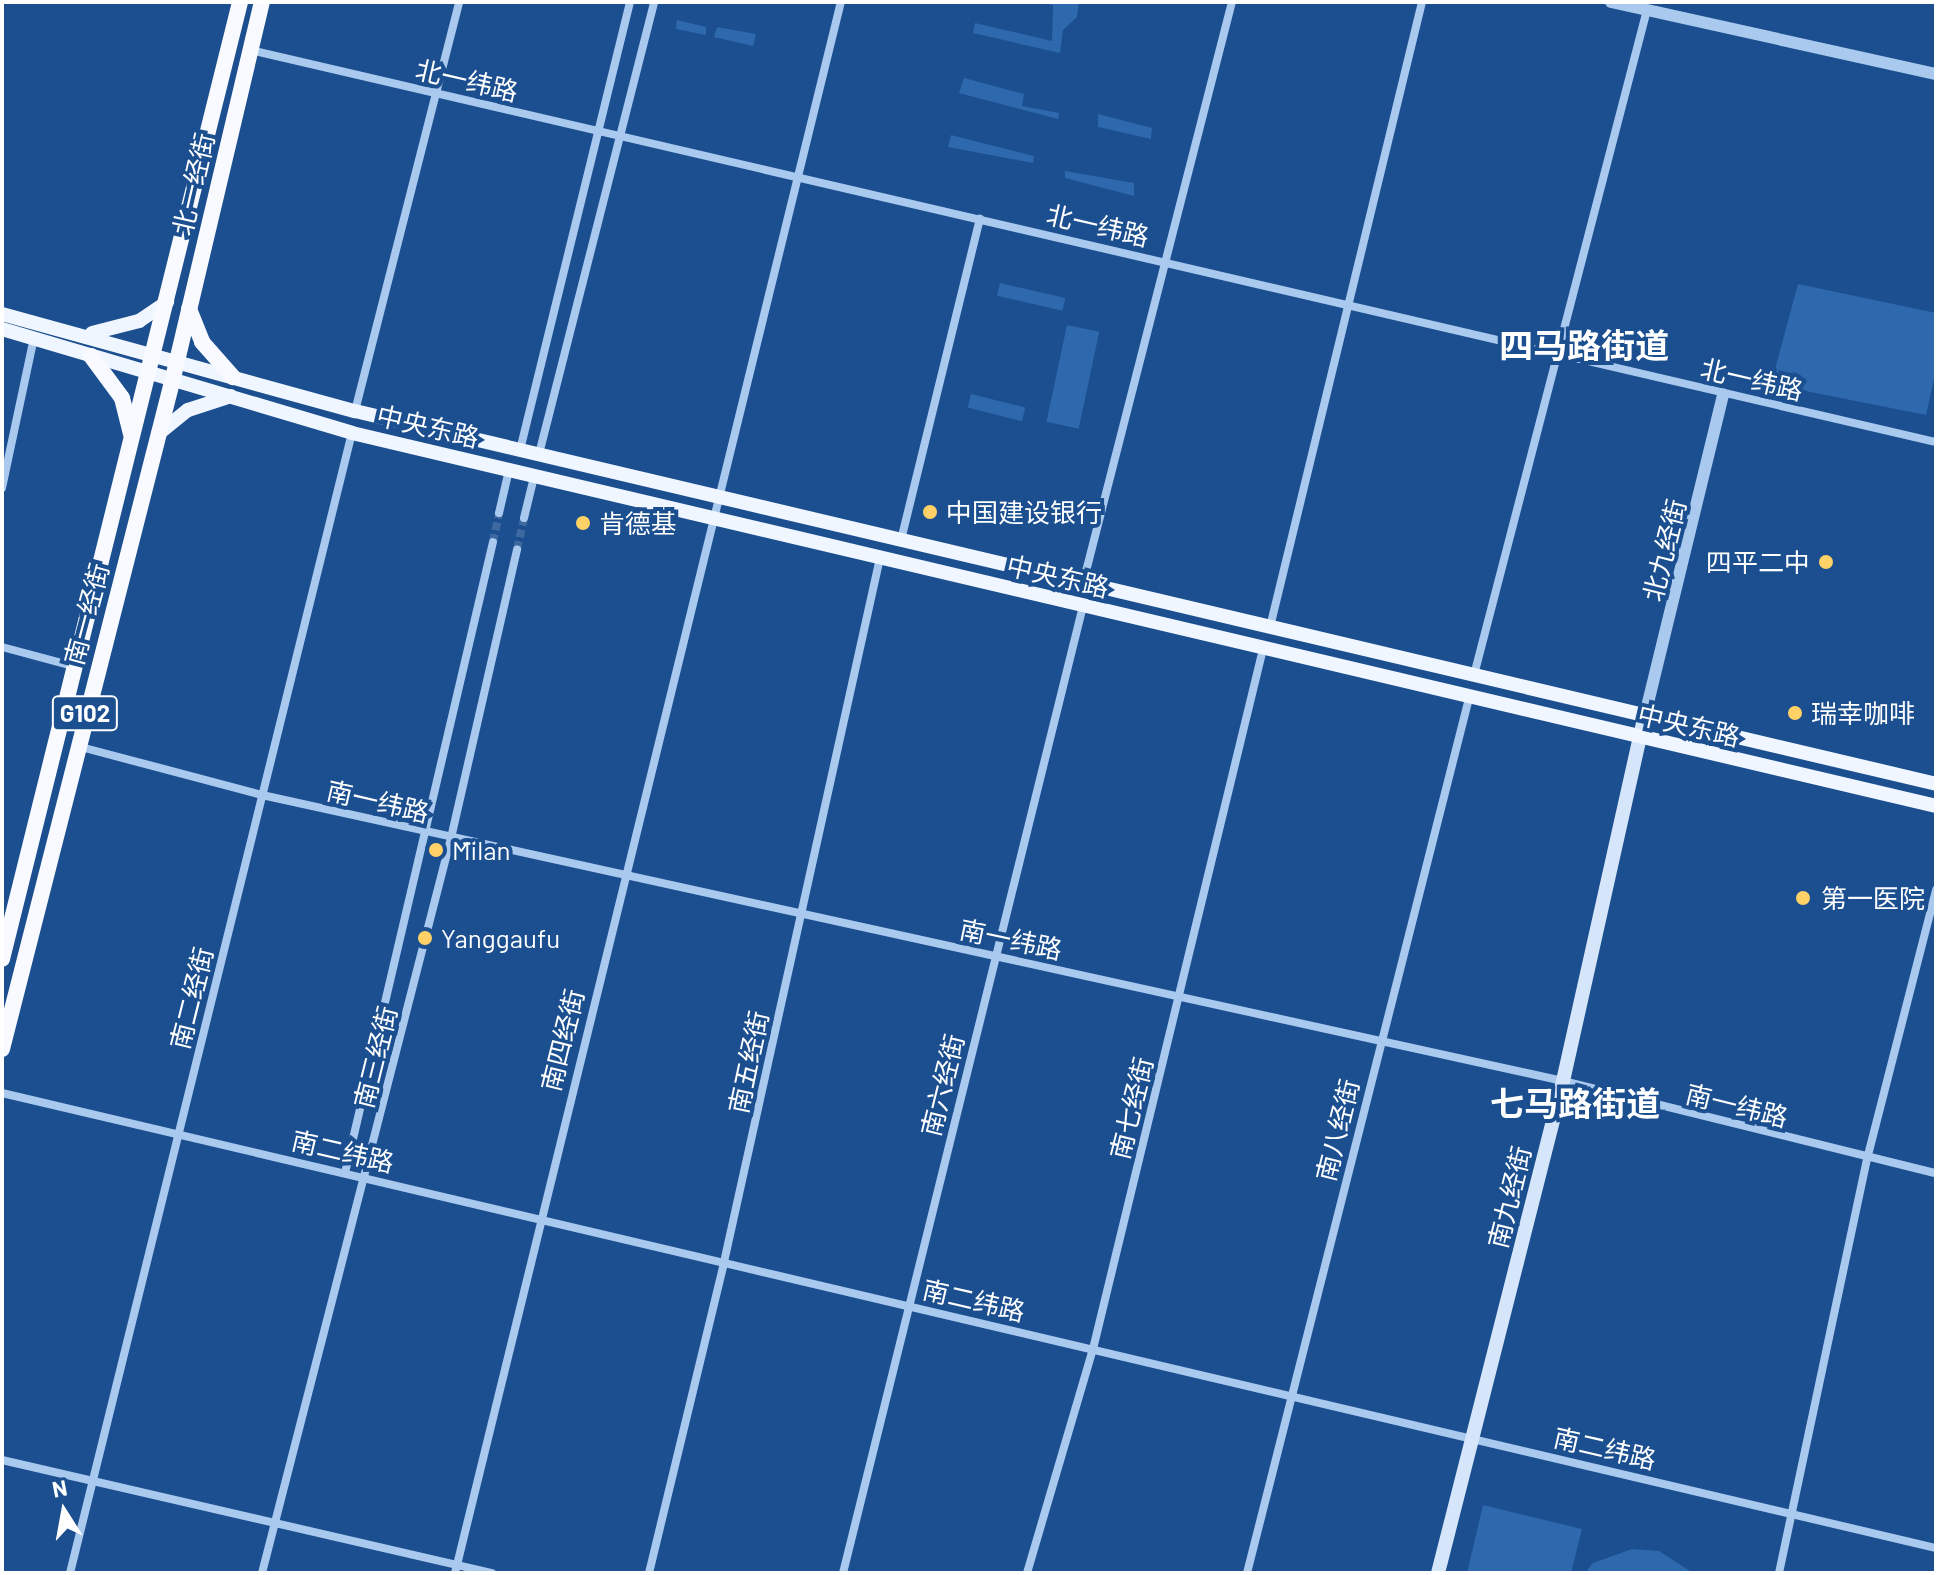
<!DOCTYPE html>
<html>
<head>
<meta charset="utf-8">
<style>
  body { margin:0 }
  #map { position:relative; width:1938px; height:1575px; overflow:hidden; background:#1b4f8f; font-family:Barlow,"Noto Sans SC",sans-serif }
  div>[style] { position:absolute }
  .green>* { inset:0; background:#2e69ad; transform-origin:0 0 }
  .minor-tunnel>* { height:8px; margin-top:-4px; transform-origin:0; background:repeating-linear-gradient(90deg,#3d69a0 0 8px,transparent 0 12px) }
  .minor>* { height:8px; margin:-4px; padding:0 4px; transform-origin:4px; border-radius:4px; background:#a9c9ee }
  .tertiary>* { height:12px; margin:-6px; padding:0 6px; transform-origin:6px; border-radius:6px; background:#a9c9ee }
  .secondary>* { height:14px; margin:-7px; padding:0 7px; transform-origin:7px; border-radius:7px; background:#d6e6fa }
  .primary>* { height:14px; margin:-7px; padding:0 7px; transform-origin:7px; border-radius:7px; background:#f0f6ff }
  .trunk>* { height:16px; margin:-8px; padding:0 8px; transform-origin:8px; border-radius:8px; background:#f8faff }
  .dots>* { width:22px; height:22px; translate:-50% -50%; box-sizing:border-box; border:4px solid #1b4f8f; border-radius:50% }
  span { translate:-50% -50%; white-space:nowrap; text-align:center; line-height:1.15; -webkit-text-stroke:8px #1b4f8f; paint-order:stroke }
  .shield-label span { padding:2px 6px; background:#1b4f8f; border:2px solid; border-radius:6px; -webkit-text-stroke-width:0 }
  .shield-label { font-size:24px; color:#fff; font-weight:700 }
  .street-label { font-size:26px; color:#fff }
  .poi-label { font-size:26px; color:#fff }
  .left { translate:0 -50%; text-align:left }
  .right { translate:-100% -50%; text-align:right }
  .district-label { font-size:34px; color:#fff; font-weight:700 }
  .frame { position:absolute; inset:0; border:4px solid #fff; pointer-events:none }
  .north { position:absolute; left:24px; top:1471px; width:80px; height:80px; -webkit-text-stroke:6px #1b4f8f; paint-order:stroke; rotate:349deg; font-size:22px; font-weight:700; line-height:32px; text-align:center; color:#fff }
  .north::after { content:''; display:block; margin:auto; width:28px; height:36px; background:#fff; clip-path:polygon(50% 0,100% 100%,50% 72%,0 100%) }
</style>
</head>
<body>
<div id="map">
  <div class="green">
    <div style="clip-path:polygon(1041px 2px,1079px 2px,1077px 17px,1063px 30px,1060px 53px,973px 33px,975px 23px,1052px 41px,1053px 5px)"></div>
    <div style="clip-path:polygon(677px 20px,706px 27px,706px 35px,676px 29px)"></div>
    <div style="clip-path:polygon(717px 27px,756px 34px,753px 46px,714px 37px)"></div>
    <div style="clip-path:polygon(964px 78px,1024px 94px,1022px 106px,1059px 113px,1058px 119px,959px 93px)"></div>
    <div style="clip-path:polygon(1098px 114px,1152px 128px,1151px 139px,1098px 127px)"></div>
    <div style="clip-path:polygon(951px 135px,1034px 156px,1033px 163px,948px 147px)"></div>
    <div style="clip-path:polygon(1065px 171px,1134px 183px,1134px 196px,1065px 178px)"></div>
    <div style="left:1000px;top:283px;width:67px;height:13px;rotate:13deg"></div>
    <div style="clip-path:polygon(1798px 284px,1936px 313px,1936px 370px,1926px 415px,1771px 384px)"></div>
    <div style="left:1067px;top:325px;width:33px;height:99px;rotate:12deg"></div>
    <div style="left:971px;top:394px;width:56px;height:14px;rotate:14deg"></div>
    <div style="clip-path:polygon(1483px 1505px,1582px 1529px,1571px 1573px,1467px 1573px)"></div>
    <div style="clip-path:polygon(1632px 1549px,1659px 1551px,1693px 1573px,1585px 1573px,1593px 1563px)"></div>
  </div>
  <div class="minor-tunnel">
    <div style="left:493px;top:542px;width:30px;rotate:-78deg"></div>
    <div style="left:517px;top:549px;width:32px;rotate:-77deg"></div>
  </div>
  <div class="minor">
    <div style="left:250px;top:50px;width:1731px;rotate:13.09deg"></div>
    <div style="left:355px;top:411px;width:422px;rotate:-75.7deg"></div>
    <div style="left:520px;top:450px;width:461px;rotate:-76.2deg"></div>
    <div style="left:539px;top:454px;width:466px;rotate:-75.7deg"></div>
    <div style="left:2px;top:488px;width:153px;rotate:-78deg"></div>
    <div style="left:499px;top:513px;width:44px;rotate:-76.9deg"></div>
    <div style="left:524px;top:518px;width:42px;rotate:-76.3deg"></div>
    <div style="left:901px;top:540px;width:331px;rotate:-76.2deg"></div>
    <div style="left:1083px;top:583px;width:600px;rotate:-75.62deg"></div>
    <div style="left:1270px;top:627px;width:643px;rotate:-76.33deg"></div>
    <div style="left:2px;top:647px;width:73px;rotate:15deg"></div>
    <div style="left:1474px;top:675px;width:687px;rotate:-75.42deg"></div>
    <div style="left:77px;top:746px;width:191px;rotate:14.8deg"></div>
    <div style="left:262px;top:795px;width:1332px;rotate:12.4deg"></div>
    <div style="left:1563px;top:1081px;width:384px;rotate:13.9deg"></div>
    <div style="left:2px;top:1093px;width:1987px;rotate:13.24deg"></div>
    <div style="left:345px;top:1173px;width:648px;rotate:-76.8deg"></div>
    <div style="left:2px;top:1460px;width:503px;rotate:12.99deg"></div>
    <div style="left:70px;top:1573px;width:1174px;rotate:-76.11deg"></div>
    <div style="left:262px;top:1573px;width:759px;rotate:-75.58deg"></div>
    <div style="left:451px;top:838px;width:296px;rotate:-77.1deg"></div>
    <div style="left:455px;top:1573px;width:1618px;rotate:-76.2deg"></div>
    <div style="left:649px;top:1573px;width:320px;rotate:-76.4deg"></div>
    <div style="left:724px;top:1262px;width:721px;rotate:-77.51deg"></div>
    <div style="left:843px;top:1573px;width:996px;rotate:-76.06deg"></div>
    <div style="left:1027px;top:1573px;width:234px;rotate:-73.6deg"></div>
    <div style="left:1093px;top:1349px;width:720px;rotate:-76.35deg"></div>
    <div style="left:1247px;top:1573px;width:903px;rotate:-75.76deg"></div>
    <div style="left:1779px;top:1573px;width:423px;rotate:-78deg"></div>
    <div style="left:1867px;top:1159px;width:278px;rotate:-75.6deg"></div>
  </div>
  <div class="tertiary">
    <div style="left:1611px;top:2px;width:333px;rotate:12.5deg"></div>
    <div style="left:1645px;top:715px;width:330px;rotate:-76.3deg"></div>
  </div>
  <div class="secondary">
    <div style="left:1438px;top:1573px;width:508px;rotate:-75.74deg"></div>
    <div style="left:1563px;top:1081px;width:375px;rotate:-77.4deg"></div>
  </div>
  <div class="primary">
    <div style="left:2px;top:314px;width:366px;rotate:15.4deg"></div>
    <div style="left:355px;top:411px;width:1624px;rotate:13.27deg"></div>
    <div style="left:2px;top:329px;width:365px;rotate:16.5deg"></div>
    <div style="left:352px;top:433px;width:1627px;rotate:13.25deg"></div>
    <div style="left:92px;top:333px;width:49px;rotate:-14.3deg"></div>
    <div style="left:139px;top:321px;width:34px;rotate:-34deg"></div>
    <div style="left:158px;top:434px;width:38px;rotate:-39deg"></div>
    <div style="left:188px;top:410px;width:45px;rotate:-18deg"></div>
  </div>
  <div class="trunk">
    <div style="left:189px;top:309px;width:35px;rotate:68deg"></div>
    <div style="left:202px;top:342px;width:47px;rotate:48.5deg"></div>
    <div style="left:91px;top:356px;width:52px;rotate:53.6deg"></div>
    <div style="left:122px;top:398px;width:37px;rotate:76deg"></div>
    <div style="left:2px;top:959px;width:986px;rotate:-76.03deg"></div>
    <div style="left:2px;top:1049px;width:692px;rotate:-75.7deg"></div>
    <div style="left:173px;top:378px;width:386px;rotate:-76.7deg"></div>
  </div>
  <div class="dots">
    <div style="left:930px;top:512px;background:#ffd166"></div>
    <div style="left:583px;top:523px;background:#ffd166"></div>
    <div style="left:1826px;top:562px;background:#ffd166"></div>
    <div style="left:1795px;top:713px;background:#ffd166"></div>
    <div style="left:436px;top:850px;background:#ffd166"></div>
    <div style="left:1803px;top:898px;background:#ffd166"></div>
    <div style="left:425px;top:938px;background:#ffd166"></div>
  </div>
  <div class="shield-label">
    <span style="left:85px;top:713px">G102</span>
  </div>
  <div class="street-label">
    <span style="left:467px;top:80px;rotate:13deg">北一纬路</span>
    <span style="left:193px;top:184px;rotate:-77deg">北一经街</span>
    <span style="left:1098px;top:225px;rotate:13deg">北一纬路</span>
    <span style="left:1752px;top:379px;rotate:13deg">北一纬路</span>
    <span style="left:428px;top:426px;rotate:13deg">中央东路</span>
    <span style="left:1664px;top:550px;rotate:-76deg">北九经街</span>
    <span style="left:1058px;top:576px;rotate:13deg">中央东路</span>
    <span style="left:86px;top:614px;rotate:-75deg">南一经街</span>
    <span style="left:1689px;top:725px;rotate:13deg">中央东路</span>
    <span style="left:378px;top:801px;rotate:13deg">南一纬路</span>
    <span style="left:1011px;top:939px;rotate:12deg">南一纬路</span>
    <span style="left:191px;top:998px;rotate:-76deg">南二经街</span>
    <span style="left:562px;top:1040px;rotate:-76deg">南四经街</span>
    <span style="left:375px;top:1057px;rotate:-76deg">南三经街</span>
    <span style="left:748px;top:1062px;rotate:-78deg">南五经街</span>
    <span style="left:942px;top:1085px;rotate:-76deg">南六经街</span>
    <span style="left:1737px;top:1105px;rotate:14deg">南一纬路</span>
    <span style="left:1131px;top:1108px;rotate:-76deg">南七经街</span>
    <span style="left:1337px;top:1130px;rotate:-76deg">南八经街</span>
    <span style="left:343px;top:1151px;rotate:13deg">南二纬路</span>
    <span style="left:1509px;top:1197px;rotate:-76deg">南九经街</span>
    <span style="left:974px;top:1300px;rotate:13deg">南二纬路</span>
    <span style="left:1605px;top:1448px;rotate:13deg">南二纬路</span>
  </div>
  <div class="poi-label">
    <span class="left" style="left:946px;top:512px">中国建设银行</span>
    <span class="left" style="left:599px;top:523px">肯德基</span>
    <span class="right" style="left:1810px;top:562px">四平二中</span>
    <span class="left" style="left:1811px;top:713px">瑞幸咖啡</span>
    <span class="left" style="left:452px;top:850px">M̈ilan</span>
    <span class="left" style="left:1821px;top:898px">第一医院</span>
    <span class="left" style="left:441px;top:938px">Yanggaufu</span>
  </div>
  <div class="district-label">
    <span style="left:1584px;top:345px">四马路街道</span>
    <span style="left:1575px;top:1103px">七马路街道</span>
  </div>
  <div class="frame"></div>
  <div class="north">N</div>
</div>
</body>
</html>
